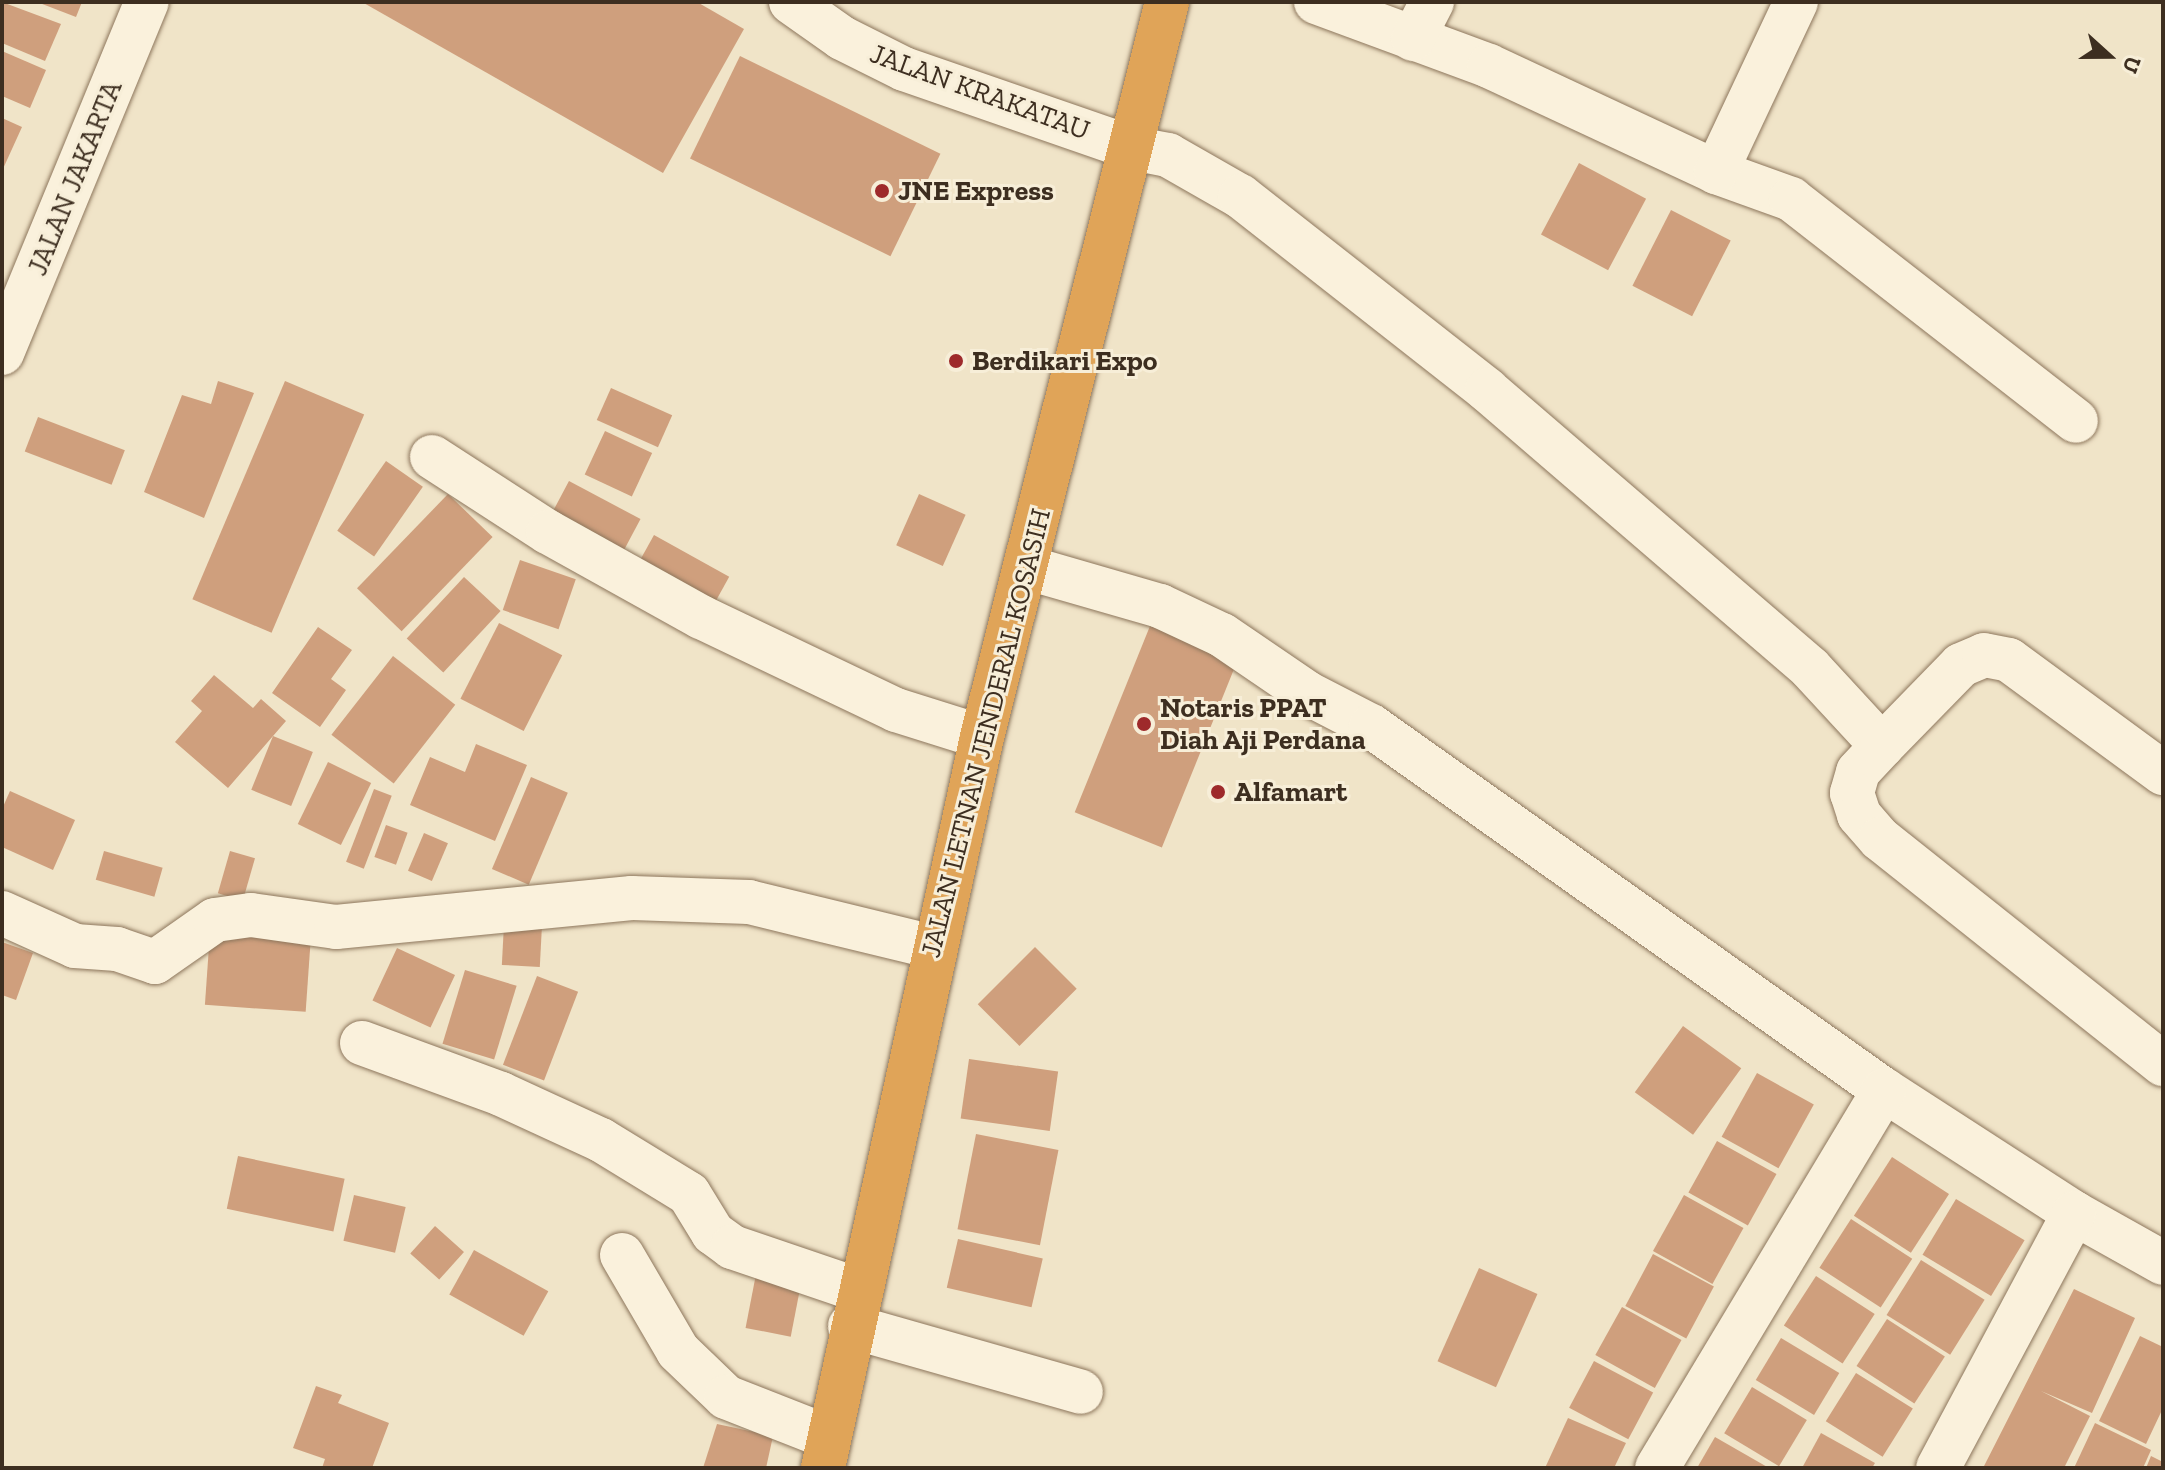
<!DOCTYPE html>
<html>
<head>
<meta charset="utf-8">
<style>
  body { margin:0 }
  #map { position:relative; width:2165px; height:1470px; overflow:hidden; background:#f0e4c8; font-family:"Zilla Slab",serif }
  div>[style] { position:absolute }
  .building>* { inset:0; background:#cf9f7d; transform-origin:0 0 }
  .roads { filter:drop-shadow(0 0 2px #8d765c) drop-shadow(0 0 2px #8d765c) }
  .minor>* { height:44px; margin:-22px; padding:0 22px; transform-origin:22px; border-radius:22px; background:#faf1dc }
  .highway>* { height:44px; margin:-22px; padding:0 22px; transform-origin:22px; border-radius:22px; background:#e0a458 }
  .dots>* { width:22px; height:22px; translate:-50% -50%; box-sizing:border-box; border:4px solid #f7eed8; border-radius:50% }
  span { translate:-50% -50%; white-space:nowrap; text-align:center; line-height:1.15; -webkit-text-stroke:6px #f7eed8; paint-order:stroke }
  .street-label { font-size:28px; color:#3d2e20 }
  .poi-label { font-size:28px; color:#3d2e20; font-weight:700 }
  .left { translate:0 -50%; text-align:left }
  .frame { position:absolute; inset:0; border:4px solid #3d2e20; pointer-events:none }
  .north { position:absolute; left:2069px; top:16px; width:80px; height:80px; -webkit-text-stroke:6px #f7eed8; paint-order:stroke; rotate:111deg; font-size:22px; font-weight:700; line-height:32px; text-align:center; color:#3d2e20 }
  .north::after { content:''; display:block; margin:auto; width:28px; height:36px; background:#3d2e20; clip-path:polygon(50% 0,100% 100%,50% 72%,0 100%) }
</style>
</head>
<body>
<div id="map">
  <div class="building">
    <div style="clip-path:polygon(2px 2px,61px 24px,45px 61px,2px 43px)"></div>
    <div style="clip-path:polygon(37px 2px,82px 2px,76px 17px)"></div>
    <div style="clip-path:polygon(362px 2px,697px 2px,744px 29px,663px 173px)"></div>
    <div style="clip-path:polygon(2px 51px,46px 70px,30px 108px,2px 96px)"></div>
    <div style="left:740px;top:56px;width:223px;height:114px;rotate:26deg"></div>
    <div style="clip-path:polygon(2px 118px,22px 127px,2px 171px)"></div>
    <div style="left:1579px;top:163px;width:76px;height:81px;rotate:28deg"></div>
    <div style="left:1671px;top:210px;width:67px;height:85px;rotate:27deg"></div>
    <div style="clip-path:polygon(218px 381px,254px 393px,204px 518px,144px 492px,182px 395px,211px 404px)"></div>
    <div style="left:285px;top:381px;width:86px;height:237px;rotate:23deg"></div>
    <div style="left:611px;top:388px;width:67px;height:35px;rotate:24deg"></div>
    <div style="left:38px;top:417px;width:93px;height:37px;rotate:21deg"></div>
    <div style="left:605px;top:431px;width:52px;height:48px;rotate:25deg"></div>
    <div style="left:386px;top:461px;width:45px;height:85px;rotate:35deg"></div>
    <div style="left:569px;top:481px;width:81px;height:40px;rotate:28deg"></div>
    <div style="left:448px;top:494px;width:62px;height:131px;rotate:44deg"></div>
    <div style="left:919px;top:494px;width:51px;height:56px;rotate:24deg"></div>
    <div style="left:654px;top:535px;width:86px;height:40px;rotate:29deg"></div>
    <div style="left:520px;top:560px;width:59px;height:53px;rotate:19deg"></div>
    <div style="left:464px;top:577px;width:50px;height:84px;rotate:43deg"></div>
    <div style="left:499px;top:623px;width:71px;height:85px;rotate:27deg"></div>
    <div style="left:1150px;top:626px;width:94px;height:201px;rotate:22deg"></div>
    <div style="clip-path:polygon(318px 627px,352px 650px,331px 679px,346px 690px,320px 727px,272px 693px)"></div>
    <div style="left:393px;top:656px;width:79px;height:100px;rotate:38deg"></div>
    <div style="clip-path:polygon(214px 675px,253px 708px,261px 699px,286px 721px,228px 788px,175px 742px,202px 711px,191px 701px)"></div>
    <div style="left:273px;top:736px;width:43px;height:58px;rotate:22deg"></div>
    <div style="clip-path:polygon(476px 744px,527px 765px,495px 841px,410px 805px,430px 757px,465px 772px)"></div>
    <div style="left:328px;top:762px;width:48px;height:69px;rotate:26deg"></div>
    <div style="left:531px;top:777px;width:40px;height:100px;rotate:23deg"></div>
    <div style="left:374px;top:789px;width:19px;height:78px;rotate:21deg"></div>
    <div style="clip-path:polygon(10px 791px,75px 820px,53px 870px,2px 847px,2px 809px)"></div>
    <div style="left:386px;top:825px;width:23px;height:34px;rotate:20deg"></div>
    <div style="left:424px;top:833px;width:26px;height:41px;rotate:23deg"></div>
    <div style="left:104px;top:851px;width:61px;height:30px;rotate:16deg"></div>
    <div style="left:230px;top:851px;width:26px;height:44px;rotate:16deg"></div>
    <div style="left:504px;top:924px;width:38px;height:41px;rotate:3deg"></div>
    <div style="left:210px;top:932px;width:101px;height:73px;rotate:4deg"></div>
    <div style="clip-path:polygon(2px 942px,33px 953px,16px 1000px,2px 995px)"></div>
    <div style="left:1035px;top:947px;width:59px;height:81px;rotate:45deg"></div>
    <div style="left:397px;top:948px;width:64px;height:58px;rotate:25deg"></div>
    <div style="left:465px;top:970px;width:54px;height:77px;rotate:17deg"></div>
    <div style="left:537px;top:976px;width:44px;height:95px;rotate:21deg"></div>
    <div style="left:1683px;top:1026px;width:72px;height:82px;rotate:36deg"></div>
    <div style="left:969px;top:1059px;width:90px;height:60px;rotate:8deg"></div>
    <div style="left:1757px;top:1073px;width:65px;height:73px;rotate:29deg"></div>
    <div style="left:976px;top:1134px;width:84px;height:97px;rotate:11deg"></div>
    <div style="left:1717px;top:1141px;width:68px;height:59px;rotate:29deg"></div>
    <div style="left:238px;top:1156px;width:109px;height:54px;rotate:12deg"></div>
    <div style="left:1892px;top:1157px;width:68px;height:70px;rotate:33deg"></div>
    <div style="left:354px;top:1195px;width:53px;height:47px;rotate:13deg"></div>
    <div style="left:1684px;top:1195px;width:68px;height:64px;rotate:29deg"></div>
    <div style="left:1956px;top:1199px;width:80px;height:65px;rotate:31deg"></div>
    <div style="left:1851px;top:1219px;width:73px;height:58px;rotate:33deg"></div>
    <div style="left:435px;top:1226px;width:39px;height:37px;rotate:42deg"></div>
    <div style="left:958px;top:1239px;width:87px;height:50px;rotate:13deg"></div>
    <div style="left:474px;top:1250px;width:85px;height:51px;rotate:29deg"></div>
    <div style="left:1653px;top:1254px;width:69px;height:59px;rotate:28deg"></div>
    <div style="left:1921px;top:1260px;width:75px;height:65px;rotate:32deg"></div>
    <div style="left:1479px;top:1268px;width:64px;height:102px;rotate:24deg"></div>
    <div style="left:757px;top:1269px;width:46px;height:60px;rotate:11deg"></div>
    <div style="left:1816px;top:1276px;width:70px;height:59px;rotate:33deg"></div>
    <div style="clip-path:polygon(2074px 1289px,2135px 1318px,2092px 1413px,2041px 1391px,2090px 1416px,2064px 1468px,1983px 1468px)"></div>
    <div style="left:1622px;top:1307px;width:68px;height:55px;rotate:29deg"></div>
    <div style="left:1887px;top:1319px;width:69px;height:56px;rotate:33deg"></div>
    <div style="clip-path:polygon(2140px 1336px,2163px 1347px,2163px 1408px,2146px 1444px,2099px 1421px)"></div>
    <div style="left:1781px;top:1338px;width:68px;height:49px;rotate:31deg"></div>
    <div style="left:1594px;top:1361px;width:67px;height:53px;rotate:28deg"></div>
    <div style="left:1856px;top:1373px;width:67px;height:57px;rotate:32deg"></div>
    <div style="clip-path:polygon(316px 1386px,342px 1395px,338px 1403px,389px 1423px,372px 1468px,322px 1468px,325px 1459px,293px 1448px)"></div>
    <div style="left:1752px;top:1387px;width:64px;height:54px;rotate:31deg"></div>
    <div style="clip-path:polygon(1568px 1418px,1626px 1443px,1614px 1468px,1545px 1468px)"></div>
    <div style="clip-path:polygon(2095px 1423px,2151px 1450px,2143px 1468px,2074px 1468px)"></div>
    <div style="clip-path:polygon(717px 1424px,773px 1436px,766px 1468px,703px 1468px)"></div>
    <div style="clip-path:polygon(1821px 1433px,1875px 1463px,1872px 1468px,1802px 1468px)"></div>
    <div style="clip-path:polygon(1715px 1437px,1769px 1468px,1697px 1468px)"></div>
    <div style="clip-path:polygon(2151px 1456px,2163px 1462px,2163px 1468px,2146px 1468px)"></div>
  </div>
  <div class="roads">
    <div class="minor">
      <div style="left:791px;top:2px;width:62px;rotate:35.2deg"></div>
      <div style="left:842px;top:38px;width:69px;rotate:26.6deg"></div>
      <div style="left:904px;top:69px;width:241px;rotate:19.1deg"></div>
      <div style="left:1132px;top:148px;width:37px;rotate:11deg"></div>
      <div style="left:1168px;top:155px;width:83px;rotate:29.7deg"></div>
      <div style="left:1240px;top:196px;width:314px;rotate:38.1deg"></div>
      <div style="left:1487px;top:390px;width:426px;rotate:40.7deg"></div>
      <div style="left:1810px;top:668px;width:106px;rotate:47.3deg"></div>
      <div style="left:1882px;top:746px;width:35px;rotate:133deg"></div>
      <div style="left:1858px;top:772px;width:22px;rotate:106deg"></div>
      <div style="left:1852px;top:793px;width:23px;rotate:72deg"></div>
      <div style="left:1859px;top:815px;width:32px;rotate:49deg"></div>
      <div style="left:1880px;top:839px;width:362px;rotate:38.5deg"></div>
      <div style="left:1316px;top:2px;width:184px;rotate:20.3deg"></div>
      <div style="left:1489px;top:66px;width:251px;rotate:25deg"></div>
      <div style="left:1716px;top:172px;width:80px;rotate:19.8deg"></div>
      <div style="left:1791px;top:199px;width:361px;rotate:37.9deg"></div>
      <div style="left:1413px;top:39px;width:42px;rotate:-62.8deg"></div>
      <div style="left:1716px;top:172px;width:188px;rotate:-64.8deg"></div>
      <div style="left:2px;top:353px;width:380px;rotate:-67.6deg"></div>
      <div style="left:432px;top:457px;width:138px;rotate:32.9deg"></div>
      <div style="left:548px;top:532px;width:175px;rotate:29.1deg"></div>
      <div style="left:701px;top:617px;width:216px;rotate:25.5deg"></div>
      <div style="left:896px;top:710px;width:90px;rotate:17.4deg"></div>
      <div style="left:1025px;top:567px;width:141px;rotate:16.1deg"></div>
      <div style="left:1160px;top:606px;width:68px;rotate:25.1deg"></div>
      <div style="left:1222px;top:635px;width:103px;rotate:34.3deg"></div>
      <div style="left:1307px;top:693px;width:72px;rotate:27.3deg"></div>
      <div style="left:1371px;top:726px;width:629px;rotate:35.36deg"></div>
      <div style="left:1884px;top:1090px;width:226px;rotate:32.9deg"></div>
      <div style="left:2074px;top:1213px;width:102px;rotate:29.3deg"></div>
      <div style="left:1882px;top:746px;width:113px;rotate:-45.7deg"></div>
      <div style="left:1961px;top:665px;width:25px;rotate:-23deg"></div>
      <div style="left:1984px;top:655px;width:25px;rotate:11deg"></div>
      <div style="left:2009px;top:660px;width:191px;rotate:36.3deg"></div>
      <div style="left:2px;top:913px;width:80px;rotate:24.3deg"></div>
      <div style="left:75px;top:946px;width:42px;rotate:4.1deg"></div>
      <div style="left:117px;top:949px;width:40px;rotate:18.9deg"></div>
      <div style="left:155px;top:962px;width:73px;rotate:-35deg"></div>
      <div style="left:215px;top:920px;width:36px;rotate:-8deg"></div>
      <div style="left:251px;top:915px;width:86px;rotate:8deg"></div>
      <div style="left:336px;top:927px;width:297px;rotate:-5.6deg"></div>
      <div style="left:632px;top:898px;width:117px;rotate:2deg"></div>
      <div style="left:749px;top:902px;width:190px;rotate:13.7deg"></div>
      <div style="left:362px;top:1043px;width:148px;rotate:20.1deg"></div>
      <div style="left:501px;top:1094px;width:110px;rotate:24.7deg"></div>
      <div style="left:601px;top:1140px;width:103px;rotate:31.5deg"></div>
      <div style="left:689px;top:1194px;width:46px;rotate:58.4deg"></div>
      <div style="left:713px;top:1233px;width:24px;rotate:36deg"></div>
      <div style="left:732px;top:1247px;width:133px;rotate:18.8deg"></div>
      <div style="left:622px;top:1255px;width:111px;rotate:59.7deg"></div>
      <div style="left:678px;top:1351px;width:66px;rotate:43.8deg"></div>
      <div style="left:726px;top:1397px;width:110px;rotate:21.4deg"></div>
      <div style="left:850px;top:1326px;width:240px;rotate:15.9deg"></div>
      <div style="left:1657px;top:1468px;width:441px;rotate:-59deg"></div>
      <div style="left:1938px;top:1468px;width:289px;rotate:-61.9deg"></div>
    </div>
    <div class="highway">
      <div style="left:823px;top:1468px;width:748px;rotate:-77.73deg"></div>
      <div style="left:982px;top:737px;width:758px;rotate:-75.87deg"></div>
    </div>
  </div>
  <div class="dots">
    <div style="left:882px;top:191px;background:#9e2a2b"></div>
    <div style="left:956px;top:361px;background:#9e2a2b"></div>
    <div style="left:1144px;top:724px;background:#9e2a2b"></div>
    <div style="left:1218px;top:792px;background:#9e2a2b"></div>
  </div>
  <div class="street-label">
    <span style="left:980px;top:92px;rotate:20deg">JALAN KRAKATAU</span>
    <span style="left:75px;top:178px;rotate:-68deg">JALAN JAKARTA</span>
    <span style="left:986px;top:733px;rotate:-76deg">JALAN LETNAN JENDERAL KOSASIH</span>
  </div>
  <div class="poi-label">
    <span class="left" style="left:898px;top:191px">JNE Express</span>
    <span class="left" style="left:972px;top:361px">Berdikari Expo</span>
    <span class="left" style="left:1160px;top:724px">Notaris PPAT<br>Diah Aji Perdana</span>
    <span class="left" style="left:1234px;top:792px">Alfamart</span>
  </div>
  <div class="frame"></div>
  <div class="north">U</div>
</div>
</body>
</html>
